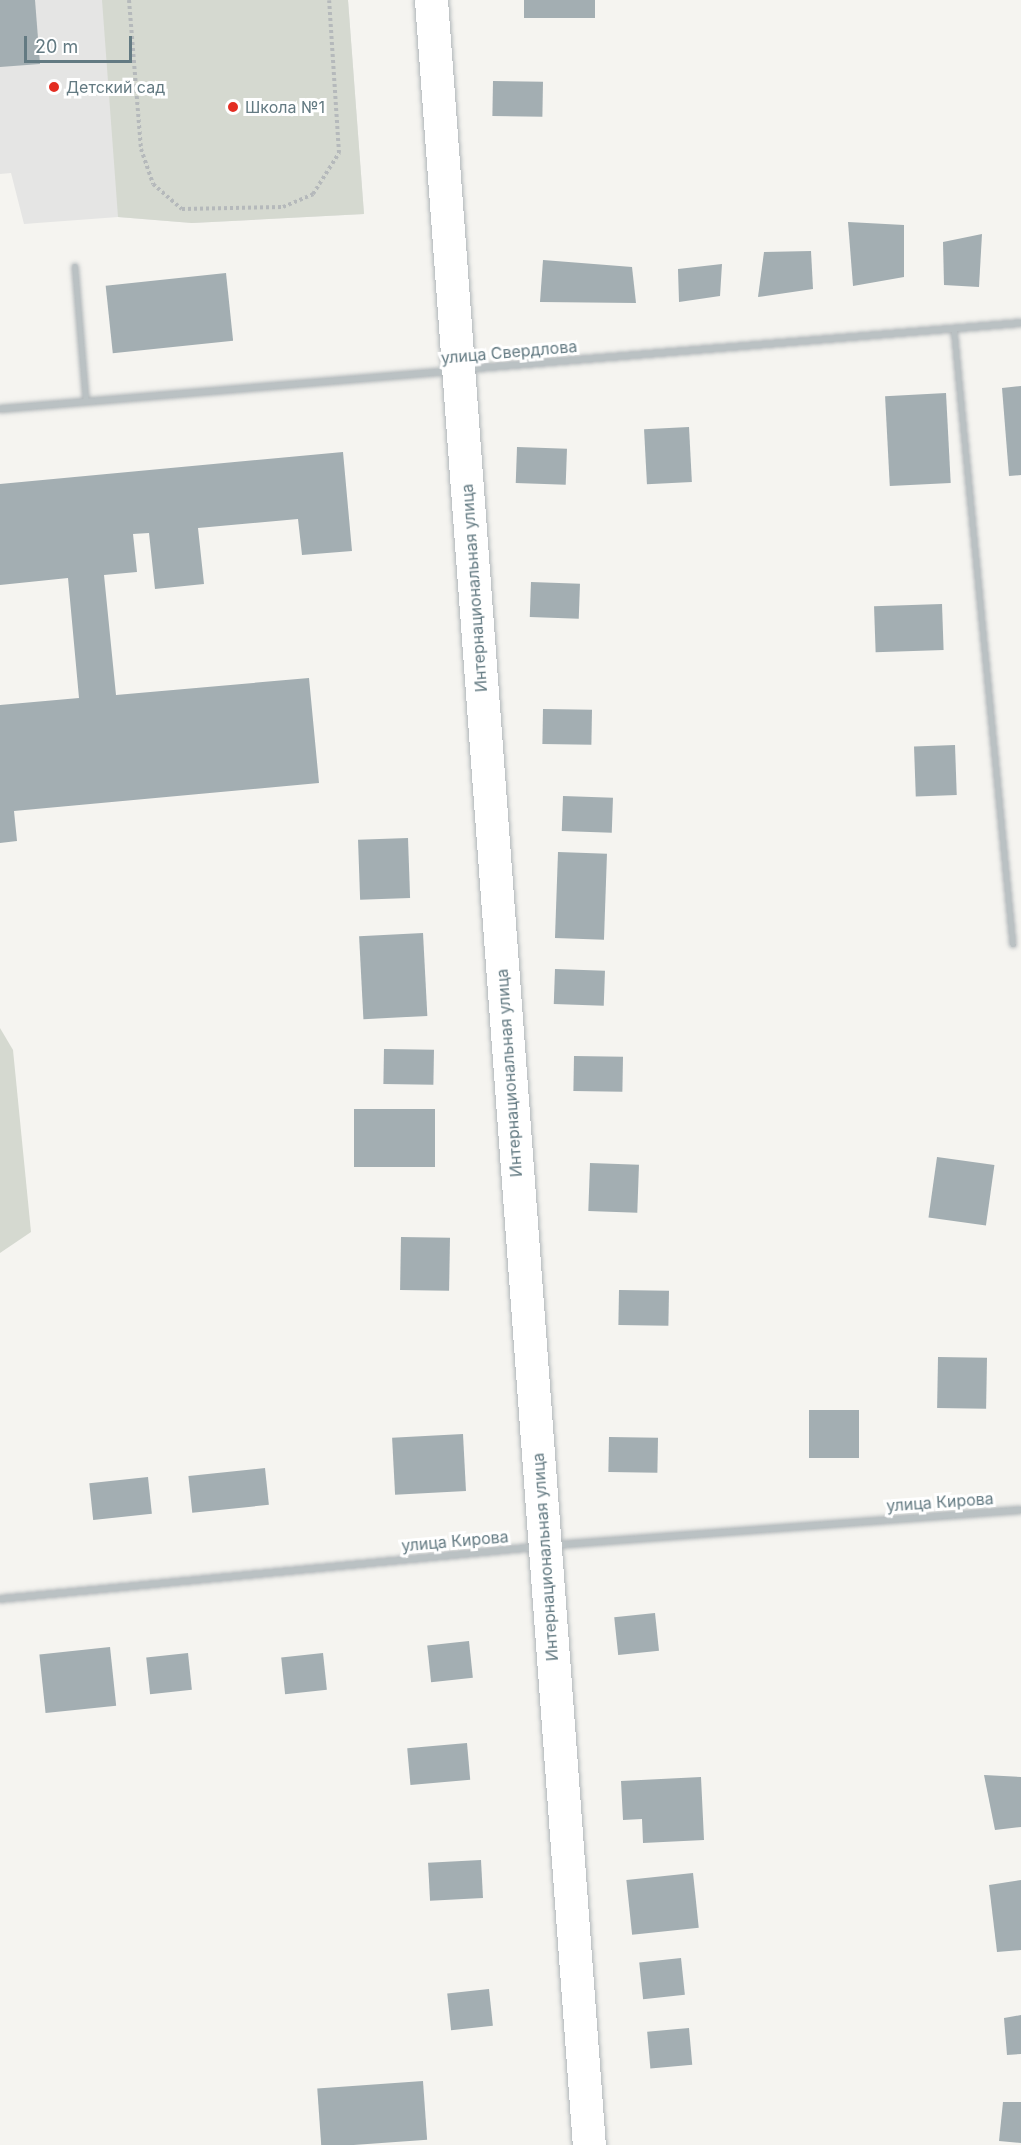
<!DOCTYPE html>
<html>
<head>
<meta charset="utf-8">
<style>
  body { margin:0 }
  #map { position:relative; width:1021px; height:2145px; overflow:hidden; background:#f5f4f0; font-family:Inter,sans-serif }
  div>[style] { position:absolute }
  .built>* { inset:0; background:#e5e5e4 }
  .green>* { inset:0; background:#d5d9d0 }
  .building>* { inset:0; background:#a3aeb2; transform-origin:0 0 }
  .path>* { height:4px; margin-top:-2px; transform-origin:0; background:repeating-linear-gradient(90deg,#b5b9bb 0 3px,transparent 0 6px) }
  .roads { filter:drop-shadow(0 0 2px #b0b6b9) drop-shadow(0 0 2px #b0b6b9) }
  .lane>* { height:4.5px; margin:-2.25px; padding:0 2.25px; transform-origin:2.25px; border-radius:2.25px; background:#bac1c3 }
  .street>* { height:6px; margin:-3px; padding:0 3px; transform-origin:3px; border-radius:3px; background:#bac1c3 }
  .primary>* { height:33px; margin:-16.5px; padding:0 16.5px; transform-origin:16.5px; border-radius:16.5px; background:#fff }
  .dots>* { width:16px; height:16px; translate:-50% -50%; box-sizing:border-box; border:3px solid #fff; border-radius:50% }
  span { translate:-50% -50%; white-space:nowrap; text-align:center; line-height:1.15; -webkit-text-stroke:6px #fff; paint-order:stroke }
  .poi-label { font-size:16px; color:#637a82 }
  .left { translate:0 -50%; text-align:left }
  .street-label { font-size:16px; color:#637a82 }
  .scale { position:absolute; left:24px; top:36px; width:108px; height:27px; box-sizing:border-box; border:3px solid #637a82; border-top:0; padding-left:8px; font-size:18px; line-height:21px; white-space:nowrap; color:#637a82; -webkit-text-stroke:4px #fff; paint-order:stroke }
</style>
</head>
<body>
<div id="map">
  <div class="built">
    <div style="clip-path:polygon(0 0,348px 0,364px 214px,192px 223px,118px 217px,24px 224px,11px 173px,0 174px)"></div>
  </div>
  <div class="green">
    <div style="clip-path:polygon(102px 0,348px 0,364px 214px,192px 223px,118px 217px)"></div>
    <div style="clip-path:polygon(0 1028px,13px 1050px,31px 1232px,0 1253px)"></div>
  </div>
  <div class="building">
    <div style="clip-path:polygon(0 0,35px 0,40px 64px,0 67px)"></div>
    <div style="left:524px;top:0;width:71px;height:18px"></div>
    <div style="left:493px;top:81px;width:50px;height:35px;rotate:1deg"></div>
    <div style="clip-path:polygon(848px 222px,904px 225px,904px 277px,853px 286px)"></div>
    <div style="clip-path:polygon(982px 234px,979px 287px,944px 285px,943px 242px)"></div>
    <div style="clip-path:polygon(811px 251px,813px 289px,758px 297px,764px 252px)"></div>
    <div style="clip-path:polygon(543px 260px,632px 267px,636px 303px,540px 302px)"></div>
    <div style="clip-path:polygon(722px 264px,720px 296px,679px 302px,678px 269px)"></div>
    <div style="left:226px;top:273px;width:68px;height:121px;rotate:84deg"></div>
    <div style="clip-path:polygon(1021px 386px,1021px 475px,1009px 476px,1002px 388px)"></div>
    <div style="left:946px;top:393px;width:90px;height:61px;rotate:87deg"></div>
    <div style="left:689px;top:427px;width:55px;height:45px;rotate:87deg"></div>
    <div style="left:517px;top:447px;width:50px;height:36px;rotate:2deg"></div>
    <div style="clip-path:polygon(343px 452px,352px 551px,302px 555px,298px 519px,198px 528px,204px 584px,155px 589px,149px 533px,133px 534px,137px 572px,104px 575px,116px 695px,309px 678px,319px 783px,14px 811px,17px 841px,0 843px,0 705px,79px 698px,68px 578px,0 585px,0 484px)"></div>
    <div style="left:531px;top:582px;width:49px;height:35px;rotate:2deg"></div>
    <div style="left:942px;top:604px;width:46px;height:68px;rotate:88deg"></div>
    <div style="left:543px;top:709px;width:49px;height:35px;rotate:1deg"></div>
    <div style="left:955px;top:745px;width:50px;height:41px;rotate:88deg"></div>
    <div style="left:563px;top:796px;width:50px;height:35px;rotate:2deg"></div>
    <div style="left:408px;top:838px;width:60px;height:50px;rotate:88deg"></div>
    <div style="left:558px;top:852px;width:49px;height:86px;rotate:2deg"></div>
    <div style="left:423px;top:933px;width:83px;height:64px;rotate:87deg"></div>
    <div style="left:555px;top:969px;width:50px;height:35px;rotate:2deg"></div>
    <div style="left:384px;top:1049px;width:50px;height:35px;rotate:1deg"></div>
    <div style="left:574px;top:1056px;width:49px;height:35px;rotate:1deg"></div>
    <div style="left:354px;top:1109px;width:81px;height:58px"></div>
    <div style="left:937px;top:1157px;width:58px;height:61px;rotate:8deg"></div>
    <div style="left:590px;top:1163px;width:49px;height:48px;rotate:2deg"></div>
    <div style="left:401px;top:1237px;width:49px;height:53px;rotate:1deg"></div>
    <div style="left:619px;top:1290px;width:50px;height:35px;rotate:1deg"></div>
    <div style="left:938px;top:1357px;width:49px;height:51px;rotate:1deg"></div>
    <div style="left:859px;top:1410px;width:48px;height:50px;rotate:90deg"></div>
    <div style="left:463px;top:1434px;width:57px;height:71px;rotate:87deg"></div>
    <div style="left:609px;top:1437px;width:49px;height:35px;rotate:1deg"></div>
    <div style="left:265px;top:1468px;width:37px;height:77px;rotate:84deg"></div>
    <div style="left:148px;top:1477px;width:37px;height:59px;rotate:84deg"></div>
    <div style="left:655px;top:1613px;width:38px;height:41px;rotate:84deg"></div>
    <div style="left:469px;top:1641px;width:37px;height:42px;rotate:84deg"></div>
    <div style="left:110px;top:1647px;width:59px;height:71px;rotate:84deg"></div>
    <div style="left:188px;top:1653px;width:37px;height:42px;rotate:84deg"></div>
    <div style="left:323px;top:1653px;width:37px;height:42px;rotate:84deg"></div>
    <div style="left:467px;top:1743px;width:37px;height:60px;rotate:85deg"></div>
    <div style="clip-path:polygon(984px 1775px,1021px 1777px,1021px 1827px,995px 1830px)"></div>
    <div style="clip-path:polygon(701px 1777px,704px 1840px,643px 1843px,642px 1819px,623px 1820px,621px 1781px)"></div>
    <div style="left:481px;top:1860px;width:38px;height:53px;rotate:87deg"></div>
    <div style="left:693px;top:1873px;width:55px;height:67px;rotate:84deg"></div>
    <div style="clip-path:polygon(1021px 1880px,1021px 1950px,997px 1952px,989px 1885px)"></div>
    <div style="left:681px;top:1958px;width:37px;height:42px;rotate:84deg"></div>
    <div style="left:489px;top:1989px;width:37px;height:42px;rotate:84deg"></div>
    <div style="clip-path:polygon(1021px 2015px,1021px 2054px,1007px 2055px,1004px 2018px)"></div>
    <div style="left:689px;top:2028px;width:37px;height:42px;rotate:85deg"></div>
    <div style="left:423px;top:2081px;width:59px;height:106px;rotate:86deg"></div>
    <div style="clip-path:polygon(1003px 2102px,1021px 2102px,1021px 2143px,999px 2141px)"></div>
  </div>
  <div class="path">
    <div style="left:129px;top:0;width:149px;rotate:85.4deg"></div>
    <div style="left:141px;top:149px;width:37px;rotate:71deg"></div>
    <div style="left:153px;top:184px;width:38px;rotate:41deg"></div>
    <div style="left:182px;top:209px;width:101px;rotate:-1.1deg"></div>
    <div style="left:283px;top:207px;width:33px;rotate:-23deg"></div>
    <div style="left:313px;top:194px;width:49px;rotate:-57.6deg"></div>
    <div style="left:339px;top:153px;width:153px;rotate:-93.7deg"></div>
  </div>
  <div class="roads">
    <div class="lane">
      <div style="left:75px;top:266px;width:135px;rotate:85.3deg"></div>
      <div style="left:954px;top:328px;width:619px;rotate:84.53deg"></div>
    </div>
    <div class="street">
      <div style="left:467px;top:369px;width:556px;rotate:-4.75deg"></div>
      <div style="left:0;top:409px;width:450px;rotate:-4.8deg"></div>
      <div style="left:555px;top:1545px;width:467px;rotate:-4.3deg"></div>
      <div style="left:0;top:1599px;width:539px;rotate:-5.54deg"></div>
    </div>
    <div class="primary">
      <div style="left:431px;top:0;width:2151px;rotate:85.79deg"></div>
    </div>
  </div>
  <div class="dots">
    <div style="left:54px;top:87px;background:#e32d22"></div>
    <div style="left:233px;top:107px;background:#e32d22"></div>
  </div>
  <div class="poi-label">
    <span class="left" style="left:66px;top:87px">Детский сад</span>
    <span class="left" style="left:245px;top:107px">Школа №1</span>
  </div>
  <div class="street-label">
    <span style="left:509px;top:352px;rotate:-5deg">улица Свердлова</span>
    <span style="left:474px;top:588px;rotate:-94deg">Интернациональная улица</span>
    <span style="left:509px;top:1073px;rotate:-94deg">Интернациональная улица</span>
    <span style="left:940px;top:1502px;rotate:-4deg">улица Кирова</span>
    <span style="left:455px;top:1541px;rotate:-5deg">улица Кирова</span>
    <span style="left:545px;top:1557px;rotate:-94deg">Интернациональная улица</span>
  </div>
  <div class="scale">20 m</div>
</div>
</body>
</html>
